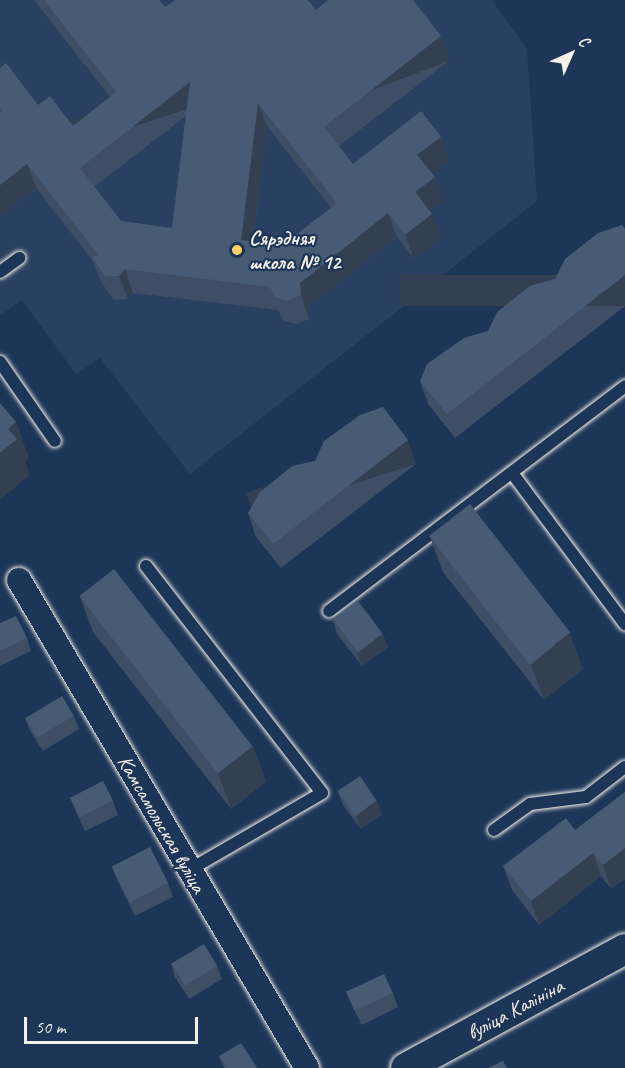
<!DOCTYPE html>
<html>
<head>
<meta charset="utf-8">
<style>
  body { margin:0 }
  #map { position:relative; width:625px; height:1068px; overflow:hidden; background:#1d3557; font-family:Caveat,sans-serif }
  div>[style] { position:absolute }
  .built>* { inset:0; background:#2a4060 }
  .roads { filter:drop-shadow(0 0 2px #f4f1e8) drop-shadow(0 0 2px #f4f1e8) }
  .service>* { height:12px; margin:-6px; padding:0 6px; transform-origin:6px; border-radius:6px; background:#1d3557 }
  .minor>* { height:24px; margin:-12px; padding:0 12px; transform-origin:12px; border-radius:12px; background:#1d3557 }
  .tertiary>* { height:30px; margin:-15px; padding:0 15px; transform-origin:15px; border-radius:15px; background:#1d3557 }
  .wall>* { inset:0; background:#3e4e64 }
  .shaded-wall>* { inset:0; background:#324051; transform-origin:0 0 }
  .building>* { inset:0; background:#485b74; transform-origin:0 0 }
  .dots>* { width:16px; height:16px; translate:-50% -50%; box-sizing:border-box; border:3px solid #1d3557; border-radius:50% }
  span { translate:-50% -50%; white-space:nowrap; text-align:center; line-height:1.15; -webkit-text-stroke:4.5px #1d3557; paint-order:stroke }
  .poi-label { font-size:21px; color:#f4f1e8; font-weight:700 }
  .left { translate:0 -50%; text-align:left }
  .street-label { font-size:21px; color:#f4f1e8 }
  .north { position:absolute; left:541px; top:24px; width:60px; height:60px; -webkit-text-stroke:4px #1d3557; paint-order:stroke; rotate:45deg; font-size:16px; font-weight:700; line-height:24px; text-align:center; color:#f4f1e8 }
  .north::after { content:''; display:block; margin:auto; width:21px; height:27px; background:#f4f1e8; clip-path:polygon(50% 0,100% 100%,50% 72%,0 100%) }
  .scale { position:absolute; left:24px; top:1017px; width:174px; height:27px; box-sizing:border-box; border:3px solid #f4f1e8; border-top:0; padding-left:8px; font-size:18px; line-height:21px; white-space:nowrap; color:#f4f1e8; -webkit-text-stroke:4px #1d3557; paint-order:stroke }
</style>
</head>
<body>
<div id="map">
  <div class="built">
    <div style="clip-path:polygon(0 0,492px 0,527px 49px,537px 201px,190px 474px,100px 358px,76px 374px,22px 300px,0 316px)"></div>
  </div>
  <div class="roads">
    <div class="service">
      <div style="left:0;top:272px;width:24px;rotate:-36deg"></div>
      <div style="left:0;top:362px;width:96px;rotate:55.2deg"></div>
      <div style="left:512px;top:473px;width:189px;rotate:53.2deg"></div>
      <div style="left:146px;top:566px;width:287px;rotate:52.2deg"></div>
      <div style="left:322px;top:793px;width:154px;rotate:149.9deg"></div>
      <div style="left:329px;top:611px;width:372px;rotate:-37.2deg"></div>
      <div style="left:494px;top:830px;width:44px;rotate:-35.8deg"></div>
      <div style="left:530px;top:804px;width:56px;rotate:-7.1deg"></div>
      <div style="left:586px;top:797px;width:49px;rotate:-37.6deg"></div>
    </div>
    <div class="minor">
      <div style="left:19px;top:580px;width:567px;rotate:59.45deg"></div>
    </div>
    <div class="tertiary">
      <div style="left:406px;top:1068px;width:249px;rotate:-28.5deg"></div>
    </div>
  </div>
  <div class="wall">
    <div style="clip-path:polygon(evenodd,34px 0,159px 0,165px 7px,316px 10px,450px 60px,339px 146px,353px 164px,450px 161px,432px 174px,443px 201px,430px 211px,441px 238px,414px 259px,397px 237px,308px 306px,309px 319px,296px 324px,284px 321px,278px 310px,133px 293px,128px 299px,114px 300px,101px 282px,93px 261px,36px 188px,0 216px,0 68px,38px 105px,73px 126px,110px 97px,34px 0,186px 116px,172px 228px,121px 221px,94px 187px,186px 116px,34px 0,267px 126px,331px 208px,283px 245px,253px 241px,267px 126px)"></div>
    <div style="clip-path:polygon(625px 229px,625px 306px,455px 438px,428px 404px,420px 381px,488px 331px,555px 279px)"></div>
    <div style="clip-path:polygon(416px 464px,281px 568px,256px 537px,248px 513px)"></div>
    <div style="clip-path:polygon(430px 537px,583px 669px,544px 700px,443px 572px)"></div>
    <div style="clip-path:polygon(80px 597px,253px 746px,266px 782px,231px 809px,93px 632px)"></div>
    <div style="clip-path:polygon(333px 620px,388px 647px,362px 666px,337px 634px)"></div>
    <div style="clip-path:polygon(0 623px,27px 638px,31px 651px,0 666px)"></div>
    <div style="clip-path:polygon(74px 716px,79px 729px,43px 751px,30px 731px,25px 718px)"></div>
    <div style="clip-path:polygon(338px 792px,382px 814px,361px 829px,343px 805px)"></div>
    <div style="clip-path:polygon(625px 792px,625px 879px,611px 889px,601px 876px,539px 925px,512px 890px,503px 866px,575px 830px)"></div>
    <div style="clip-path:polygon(70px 797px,113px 801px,118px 815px,85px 831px,75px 810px)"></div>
    <div style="clip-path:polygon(112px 867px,168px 883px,173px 897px,135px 916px,117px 880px)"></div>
    <div style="clip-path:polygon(171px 963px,217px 966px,222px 979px,189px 999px,175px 977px)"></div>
    <div style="clip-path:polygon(347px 993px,393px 993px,398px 1007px,362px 1025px,352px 1006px)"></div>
    <div style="clip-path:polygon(219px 1056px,257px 1068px,224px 1068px)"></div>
  </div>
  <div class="shaded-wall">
    <div style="left:441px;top:36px;width:26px;height:148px;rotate:69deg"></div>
    <div style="left:190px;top:82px;width:25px;height:140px;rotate:72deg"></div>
    <div style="clip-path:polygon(258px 103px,267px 126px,250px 263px,241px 240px)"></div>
    <div style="clip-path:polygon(441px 137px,450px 161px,426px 179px,417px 155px)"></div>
    <div style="clip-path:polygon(27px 164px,36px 188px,0 216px,0 185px)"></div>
    <div style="clip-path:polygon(435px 177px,443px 201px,424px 216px,415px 192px)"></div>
    <div style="clip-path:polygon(388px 213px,397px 237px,308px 306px,309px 319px,301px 295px,300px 283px)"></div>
    <div style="clip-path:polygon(432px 214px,441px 238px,414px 259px,405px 235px)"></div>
    <div style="clip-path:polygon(125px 269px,133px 293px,128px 299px,119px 276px)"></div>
    <div style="left:625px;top:275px;width:31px;height:226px;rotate:90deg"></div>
    <div style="clip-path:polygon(16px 422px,29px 458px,25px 461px,30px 475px,0 500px,0 453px,8px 429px)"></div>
    <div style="left:408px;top:440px;width:25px;height:170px;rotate:72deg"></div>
    <div style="clip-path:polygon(570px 633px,583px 669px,544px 700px,531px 665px)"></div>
    <div style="clip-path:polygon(383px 634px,388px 647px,362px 666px,357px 653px)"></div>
    <div style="clip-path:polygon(253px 746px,266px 782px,231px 809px,218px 773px)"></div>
    <div style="clip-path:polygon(377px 801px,382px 814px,361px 829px,356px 816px)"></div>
    <div style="clip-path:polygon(625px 848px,625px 879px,611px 889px,603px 865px)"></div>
    <div style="clip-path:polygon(593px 853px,601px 876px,539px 925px,531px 901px)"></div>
  </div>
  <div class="building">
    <div style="clip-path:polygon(evenodd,44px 0,159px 0,165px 7px,175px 0,308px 0,316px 10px,328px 0,413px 0,441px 36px,324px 127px,353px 164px,421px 111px,441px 137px,417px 155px,435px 177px,415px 192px,432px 214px,405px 235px,388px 213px,300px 283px,301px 295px,287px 301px,275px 297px,270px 287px,125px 269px,119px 276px,105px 276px,92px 258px,98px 254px,27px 164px,0 185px,0 113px,2px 111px,0 108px,0 68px,6px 63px,38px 105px,50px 96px,73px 126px,116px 92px,44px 0,190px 82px,172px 228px,121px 221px,80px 168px,190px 82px,44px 0,258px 103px,337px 203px,283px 245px,241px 240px,258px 103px)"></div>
    <div style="clip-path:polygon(622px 225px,625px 229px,625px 275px,447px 414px,420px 381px,427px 364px,464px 338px,488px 331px,497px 312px,530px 286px,555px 279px,565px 259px,598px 233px)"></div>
    <div style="clip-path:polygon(0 403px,16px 422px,8px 429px,17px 439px,0 453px)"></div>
    <div style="clip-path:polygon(383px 407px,408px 440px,273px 544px,248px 513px,259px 493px,292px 466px,315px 461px,324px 441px,360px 415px)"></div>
    <div style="left:470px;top:504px;width:163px;height:52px;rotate:52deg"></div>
    <div style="left:114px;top:569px;width:225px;height:44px;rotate:52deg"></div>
    <div style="left:358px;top:601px;width:41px;height:31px;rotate:53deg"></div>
    <div style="clip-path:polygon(16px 616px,27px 638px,0 651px,0 623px)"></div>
    <div style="left:62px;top:696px;width:23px;height:43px;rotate:59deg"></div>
    <div style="left:360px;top:776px;width:30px;height:27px;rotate:56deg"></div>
    <div style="left:103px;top:781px;width:22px;height:37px;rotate:63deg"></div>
    <div style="clip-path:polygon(625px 792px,625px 848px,603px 865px,593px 853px,531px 901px,503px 866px,566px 818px,575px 830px)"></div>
    <div style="left:150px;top:847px;width:40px;height:43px;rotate:63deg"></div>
    <div style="left:204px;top:944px;width:26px;height:38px;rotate:59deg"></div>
    <div style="left:384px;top:974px;width:21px;height:42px;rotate:65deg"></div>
    <div style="clip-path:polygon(241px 1043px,257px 1068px,227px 1068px,219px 1056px)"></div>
    <div style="clip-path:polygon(503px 1061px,507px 1068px,488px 1068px)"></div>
  </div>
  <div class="dots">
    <div style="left:237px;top:250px;background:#ffd166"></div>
  </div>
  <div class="poi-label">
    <span class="left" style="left:249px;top:250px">Сярэдняя<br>школа № 12</span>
  </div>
  <div class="street-label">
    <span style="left:162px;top:824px;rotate:60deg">Камсамольская вуліца</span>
    <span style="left:515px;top:1009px;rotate:-28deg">вуліца Калініна</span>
  </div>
  <div class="north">С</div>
  <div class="scale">50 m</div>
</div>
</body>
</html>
